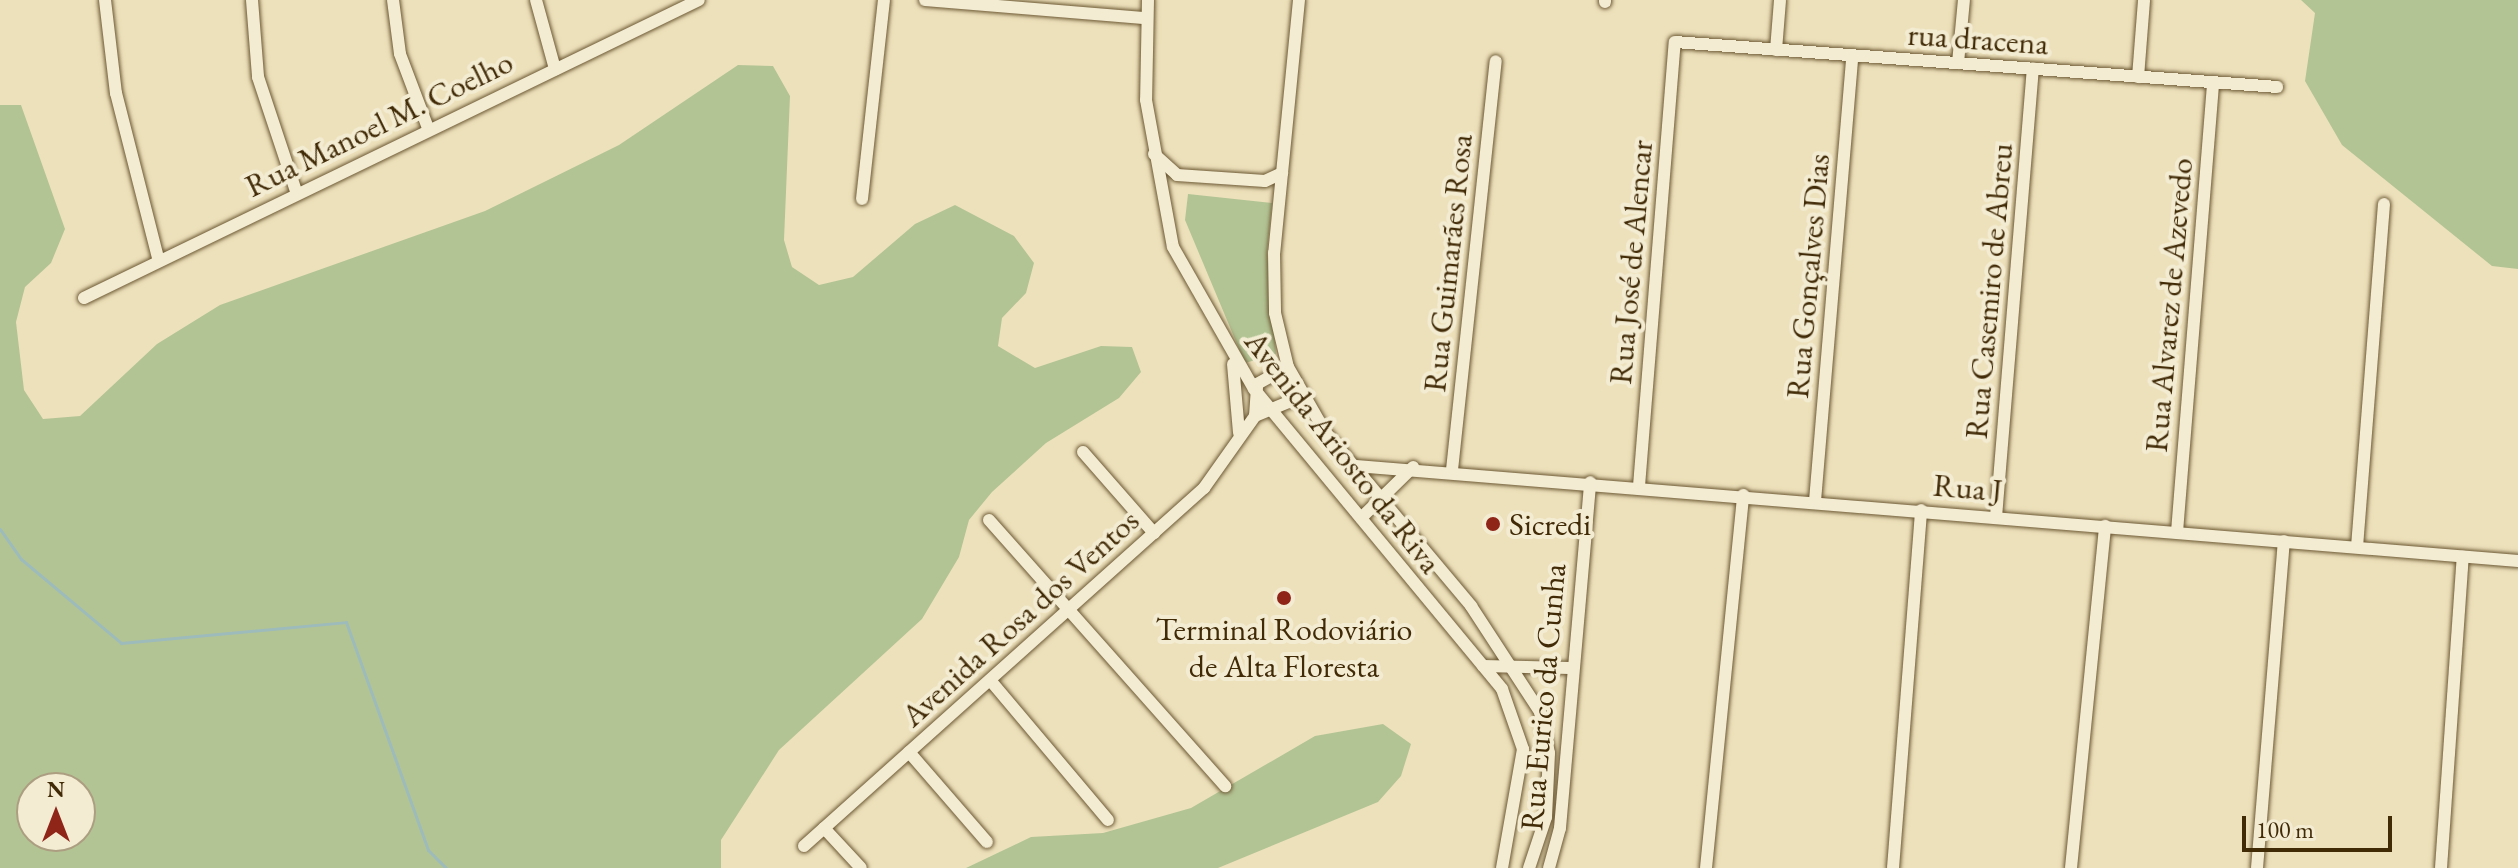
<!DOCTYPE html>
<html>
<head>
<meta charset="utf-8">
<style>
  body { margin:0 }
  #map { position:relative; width:2518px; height:868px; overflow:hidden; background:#ede1bb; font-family:"EB Garamond",serif }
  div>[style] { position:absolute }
  .green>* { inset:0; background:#b3c494 }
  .stream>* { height:3px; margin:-1.5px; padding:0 1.5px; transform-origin:1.5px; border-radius:1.5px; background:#9dbbba }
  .roads { filter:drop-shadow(0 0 2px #6c5833) drop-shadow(0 0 2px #6c5833) }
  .minor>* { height:12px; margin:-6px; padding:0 6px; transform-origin:6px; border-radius:6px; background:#f3ecd3 }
  .dots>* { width:22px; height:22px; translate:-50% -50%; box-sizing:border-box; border:4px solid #f3ecd3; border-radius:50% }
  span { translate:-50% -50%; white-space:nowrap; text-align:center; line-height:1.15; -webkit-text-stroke:8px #f3ecd3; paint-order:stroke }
  .street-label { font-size:32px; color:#412a06 }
  .poi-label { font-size:32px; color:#412a06 }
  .left { translate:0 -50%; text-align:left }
  .north { position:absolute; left:16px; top:772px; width:80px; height:80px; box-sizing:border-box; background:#f3ecd3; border:2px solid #ac9e81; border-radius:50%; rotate:0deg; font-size:22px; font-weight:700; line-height:32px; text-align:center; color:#412a06 }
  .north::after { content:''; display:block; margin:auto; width:28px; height:36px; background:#8f2418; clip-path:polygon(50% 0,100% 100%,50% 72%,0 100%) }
  .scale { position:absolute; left:2242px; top:816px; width:150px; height:36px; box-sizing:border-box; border:4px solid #412a06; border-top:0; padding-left:10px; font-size:24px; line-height:28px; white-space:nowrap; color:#412a06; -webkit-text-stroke:6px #f3ecd3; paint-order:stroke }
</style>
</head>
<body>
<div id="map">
  <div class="green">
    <div style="clip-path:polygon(2301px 0,2518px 0,2518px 269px,2492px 266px,2342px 145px,2305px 81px,2315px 13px)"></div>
    <div style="clip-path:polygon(evenodd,738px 65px,773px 66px,790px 96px,784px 240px,792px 267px,819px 285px,853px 277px,915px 224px,955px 205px,1014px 236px,1034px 263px,1026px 293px,1002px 318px,998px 346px,1035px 368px,1101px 346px,1132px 347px,1141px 372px,1119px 398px,1046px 443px,992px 492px,969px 520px,959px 557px,922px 619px,779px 750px,721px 840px,721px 868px,0 868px,0 105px,21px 105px,65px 229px,51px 263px,25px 287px,16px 322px,24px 390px,43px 419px,80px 416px,157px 344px,220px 305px,485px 211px,619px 145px,738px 65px,32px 788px,80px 788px,80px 836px,32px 836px,32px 788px)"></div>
    <div style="clip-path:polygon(1188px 194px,1272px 203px,1267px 253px,1276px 354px,1245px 363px,1185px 220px)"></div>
    <div style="clip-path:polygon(1383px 724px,1411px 744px,1401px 776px,1378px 802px,1218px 868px,966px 868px,1031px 837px,1103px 833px,1191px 808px,1315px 736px)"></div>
  </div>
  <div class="stream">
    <div style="left:0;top:529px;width:37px;rotate:55deg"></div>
    <div style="left:21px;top:559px;width:131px;rotate:40deg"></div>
    <div style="left:121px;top:643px;width:226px;rotate:-5.3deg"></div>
    <div style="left:346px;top:622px;width:242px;rotate:70.2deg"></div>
    <div style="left:428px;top:850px;width:25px;rotate:45deg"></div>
  </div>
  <div class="roads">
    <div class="minor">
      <div style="left:105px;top:0;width:94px;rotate:83.3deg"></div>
      <div style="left:116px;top:93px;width:170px;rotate:75.7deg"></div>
      <div style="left:252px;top:0;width:77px;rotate:85.5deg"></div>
      <div style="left:258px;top:77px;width:123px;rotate:71.6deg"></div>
      <div style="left:393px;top:0;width:54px;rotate:82.6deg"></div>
      <div style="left:400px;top:54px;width:79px;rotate:69.3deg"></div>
      <div style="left:536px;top:0;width:72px;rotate:74.6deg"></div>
      <div style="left:925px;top:0;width:222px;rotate:4.7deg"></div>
      <div style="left:1148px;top:0;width:100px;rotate:91.1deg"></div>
      <div style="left:1146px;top:100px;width:149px;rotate:79.6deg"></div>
      <div style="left:1173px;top:247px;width:163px;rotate:60.3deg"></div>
      <div style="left:1254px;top:389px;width:389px;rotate:50.4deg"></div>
      <div style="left:1502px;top:689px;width:64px;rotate:70.7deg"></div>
      <div style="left:1523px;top:749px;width:121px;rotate:100deg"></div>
      <div style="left:1299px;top:0;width:254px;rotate:95.6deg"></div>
      <div style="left:1274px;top:253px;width:60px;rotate:89deg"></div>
      <div style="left:1275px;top:313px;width:56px;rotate:76.5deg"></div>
      <div style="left:1288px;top:367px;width:76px;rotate:60.1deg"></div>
      <div style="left:1326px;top:433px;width:226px;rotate:50deg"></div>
      <div style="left:1471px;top:606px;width:126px;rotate:56.9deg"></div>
      <div style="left:1540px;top:712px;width:42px;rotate:77.6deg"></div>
      <div style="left:1549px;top:753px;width:64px;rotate:92.7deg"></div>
      <div style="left:1546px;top:817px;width:54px;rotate:108.4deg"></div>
      <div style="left:1605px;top:2px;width:2px;rotate:-90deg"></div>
      <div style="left:1776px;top:50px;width:50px;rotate:-85.4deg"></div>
      <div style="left:1958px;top:63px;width:63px;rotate:-84.6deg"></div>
      <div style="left:2138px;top:77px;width:77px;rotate:-85.5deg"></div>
      <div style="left:1154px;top:154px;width:31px;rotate:42deg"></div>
      <div style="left:1177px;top:175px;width:88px;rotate:3.9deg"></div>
      <div style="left:1265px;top:181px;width:19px;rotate:-25deg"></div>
      <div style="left:862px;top:199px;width:200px;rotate:-83.7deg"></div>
      <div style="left:84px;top:298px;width:683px;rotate:-25.85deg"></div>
      <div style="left:1233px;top:364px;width:69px;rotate:85deg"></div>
      <div style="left:1255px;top:416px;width:32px;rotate:-86deg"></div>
      <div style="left:1257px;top:384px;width:35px;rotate:-29deg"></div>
      <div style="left:1083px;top:452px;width:108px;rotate:48.8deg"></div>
      <div style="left:1356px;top:466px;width:1166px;rotate:4.67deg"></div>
      <div style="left:1452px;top:470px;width:411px;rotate:-83.9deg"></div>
      <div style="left:1639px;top:486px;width:445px;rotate:-85.4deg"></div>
      <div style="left:1675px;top:42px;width:604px;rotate:4.27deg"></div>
      <div style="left:1815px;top:501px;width:447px;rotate:-85.2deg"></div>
      <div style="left:1996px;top:517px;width:450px;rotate:-85.3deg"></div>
      <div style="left:1361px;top:518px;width:73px;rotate:-44.4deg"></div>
      <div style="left:989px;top:520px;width:356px;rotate:48.4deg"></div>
      <div style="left:2177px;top:532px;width:451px;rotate:-85.4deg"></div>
      <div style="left:2357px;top:547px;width:344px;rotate:-85.5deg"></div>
      <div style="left:1483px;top:666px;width:87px;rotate:1.3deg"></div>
      <div style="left:990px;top:680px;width:183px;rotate:49.9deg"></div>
      <div style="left:909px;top:752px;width:119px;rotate:49.1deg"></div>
      <div style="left:824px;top:828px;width:54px;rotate:47.2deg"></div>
      <div style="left:804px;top:846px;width:537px;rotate:-41.83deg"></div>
      <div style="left:1204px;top:488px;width:88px;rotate:-54.7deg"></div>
      <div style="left:1255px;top:416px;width:52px;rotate:-22.6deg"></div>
      <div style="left:1549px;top:868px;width:41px;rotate:-74.6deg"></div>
      <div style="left:1560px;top:828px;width:347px;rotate:-85deg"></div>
      <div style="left:1706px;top:868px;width:375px;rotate:-84.3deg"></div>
      <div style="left:1893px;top:868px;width:359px;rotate:-85.5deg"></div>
      <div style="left:2071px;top:868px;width:344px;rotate:-84.3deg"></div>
      <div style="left:2257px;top:868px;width:328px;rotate:-85.3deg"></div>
      <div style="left:2441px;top:868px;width:312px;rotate:-86deg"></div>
    </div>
  </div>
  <div class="dots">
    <div style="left:1493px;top:524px;background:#8f2418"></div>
    <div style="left:1284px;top:598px;background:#8f2418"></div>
  </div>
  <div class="street-label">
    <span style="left:1978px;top:39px;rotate:4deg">rua dracena</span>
    <span style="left:379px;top:124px;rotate:-26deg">Rua Manoel M. Coelho</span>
    <span style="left:1631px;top:262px;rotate:-85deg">Rua José de Alencar</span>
    <span style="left:1448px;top:263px;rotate:-84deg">Rua Guimarães Rosa</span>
    <span style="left:1808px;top:276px;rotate:-85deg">Rua Gonçalves Dias</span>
    <span style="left:1989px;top:291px;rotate:-85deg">Rua Casemiro de Abreu</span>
    <span style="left:2169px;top:305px;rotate:-85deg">Rua Alvarez de Azevedo</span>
    <span style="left:1343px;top:452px;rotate:52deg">Avenida Ariosto da Riva</span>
    <span style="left:1968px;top:488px;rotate:5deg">Rua J</span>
    <span style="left:1020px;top:618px;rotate:-42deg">Avenida Rosa dos Ventos</span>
    <span style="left:1543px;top:697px;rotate:-85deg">Rua Eurico da Cunha</span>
  </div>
  <div class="poi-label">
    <span class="left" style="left:1509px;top:524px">Sicredi</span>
    <span style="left:1284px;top:648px">Terminal Rodoviário<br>de Alta Floresta</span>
  </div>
  <div class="north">N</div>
  <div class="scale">100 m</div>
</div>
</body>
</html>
